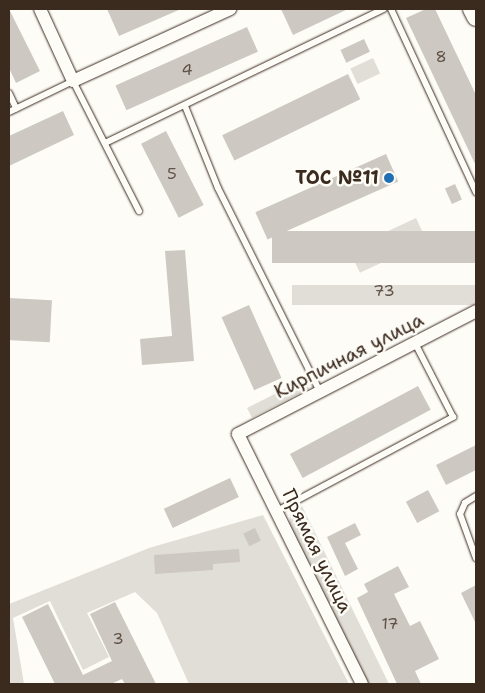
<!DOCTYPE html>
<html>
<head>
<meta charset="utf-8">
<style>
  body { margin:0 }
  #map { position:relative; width:485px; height:693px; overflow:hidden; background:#fdfcf7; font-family:"Shantell Sans",sans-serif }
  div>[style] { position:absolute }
  .green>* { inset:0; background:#e1ded7; transform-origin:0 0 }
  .building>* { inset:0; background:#cdc8c2; transform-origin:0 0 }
  .roads { filter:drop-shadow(0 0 1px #3b2a1e) drop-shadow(0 0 1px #3b2a1e) }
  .lane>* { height:6px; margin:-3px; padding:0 3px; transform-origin:3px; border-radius:3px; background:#fdfcf7 }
  .street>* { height:12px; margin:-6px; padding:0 6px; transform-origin:6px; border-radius:6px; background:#fdfcf7 }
  .secondary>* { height:18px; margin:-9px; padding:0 9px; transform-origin:9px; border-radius:9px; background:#fdfcf7 }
  .dots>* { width:14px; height:14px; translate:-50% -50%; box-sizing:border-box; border:2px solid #fdfcf7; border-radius:50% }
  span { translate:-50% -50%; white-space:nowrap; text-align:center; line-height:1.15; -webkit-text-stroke:5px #fdfcf7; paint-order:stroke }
  .number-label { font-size:16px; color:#605247 }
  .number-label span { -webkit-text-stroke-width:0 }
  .poi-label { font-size:19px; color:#3b2a1e; font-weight:700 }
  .right { translate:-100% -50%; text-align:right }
  .street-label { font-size:19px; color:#3b2a1e }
  .frame { position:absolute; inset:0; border:10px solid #3b2a1e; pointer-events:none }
</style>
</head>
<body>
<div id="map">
  <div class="green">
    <div style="left:373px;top:58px;width:17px;height:25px;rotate:65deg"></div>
    <div style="left:416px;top:218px;width:26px;height:74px;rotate:65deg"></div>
    <div style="left:476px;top:285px;width:20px;height:184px;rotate:90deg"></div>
    <div style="left:304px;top:379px;width:11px;height:64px;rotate:63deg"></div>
    <div style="clip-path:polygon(302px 506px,389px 684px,368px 684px,289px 523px,291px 510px)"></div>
    <div style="clip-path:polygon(263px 515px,349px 684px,189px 684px,157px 613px,135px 592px,87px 613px,109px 657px,83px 670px,50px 601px,13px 618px,24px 684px,9px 684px,9px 604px,149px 548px)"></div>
  </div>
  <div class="building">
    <div style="clip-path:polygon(9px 9px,40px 71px,16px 83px,9px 68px)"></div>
    <div style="clip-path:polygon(107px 9px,181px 9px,119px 36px)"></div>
    <div style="clip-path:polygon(281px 9px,348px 9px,293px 35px)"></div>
    <div style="clip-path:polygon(426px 9px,435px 9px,476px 95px,476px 166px,406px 18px)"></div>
    <div style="left:247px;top:27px;width:27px;height:144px;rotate:66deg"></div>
    <div style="left:364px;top:39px;width:14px;height:26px;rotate:65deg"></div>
    <div style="left:348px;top:74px;width:28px;height:140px;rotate:64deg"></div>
    <div style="clip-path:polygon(63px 111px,74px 135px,9px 166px,9px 136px)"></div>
    <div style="left:166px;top:131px;width:83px;height:28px;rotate:63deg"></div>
    <div style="left:386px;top:154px;width:30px;height:143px;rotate:66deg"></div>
    <div style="left:455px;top:184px;width:17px;height:11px;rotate:66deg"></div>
    <div style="left:476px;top:231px;width:32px;height:204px;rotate:90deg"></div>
    <div style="clip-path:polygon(185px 250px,194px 361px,142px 365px,140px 339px,172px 336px,165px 251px)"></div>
    <div style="left:9px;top:298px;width:43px;height:42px;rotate:3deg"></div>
    <div style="left:249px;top:305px;width:80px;height:30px;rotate:66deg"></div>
    <div style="left:418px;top:386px;width:27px;height:145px;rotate:62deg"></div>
    <div style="clip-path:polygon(476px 445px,476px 470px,446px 485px,436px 465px)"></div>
    <div style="left:230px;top:478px;width:21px;height:73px;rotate:65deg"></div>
    <div style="left:428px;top:490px;width:24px;height:25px;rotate:62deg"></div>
    <div style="clip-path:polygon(355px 523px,361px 535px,345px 543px,358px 569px,345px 576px,327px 537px)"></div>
    <div style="left:255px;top:528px;width:14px;height:13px;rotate:65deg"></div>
    <div style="clip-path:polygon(239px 549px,240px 562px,213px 564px,213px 570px,155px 574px,154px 555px)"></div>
    <div style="clip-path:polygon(398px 566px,409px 587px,394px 594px,410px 626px,420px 621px,439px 659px,415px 671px,421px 684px,397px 684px,357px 598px,368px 592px,364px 584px)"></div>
    <div style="clip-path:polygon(476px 585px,476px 624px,461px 593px)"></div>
    <div style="clip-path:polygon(115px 602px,156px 684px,125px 684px,122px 679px,111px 684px,55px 684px,22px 617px,48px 604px,83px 675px,112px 661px,90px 614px)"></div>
  </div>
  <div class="roads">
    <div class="lane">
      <div style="left:391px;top:9px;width:202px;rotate:65.1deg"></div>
      <div style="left:9px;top:93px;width:17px;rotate:65deg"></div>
      <div style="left:185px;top:106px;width:88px;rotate:68.1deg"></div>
      <div style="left:218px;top:188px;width:228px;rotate:63.4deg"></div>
      <div style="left:9px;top:112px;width:71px;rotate:-25.8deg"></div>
      <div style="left:73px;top:81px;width:146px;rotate:63.1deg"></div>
      <div style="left:105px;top:143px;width:309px;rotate:-25.7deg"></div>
      <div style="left:476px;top:496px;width:13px;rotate:148deg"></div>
      <div style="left:465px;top:503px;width:12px;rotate:114deg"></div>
      <div style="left:460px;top:514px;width:47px;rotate:70deg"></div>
      <div style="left:277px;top:511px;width:200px;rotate:-28.1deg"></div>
      <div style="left:453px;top:417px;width:83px;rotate:-117.2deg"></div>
    </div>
    <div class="street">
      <div style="left:40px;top:9px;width:79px;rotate:65.4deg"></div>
      <div style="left:73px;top:81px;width:173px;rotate:-24.6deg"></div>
      <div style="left:362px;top:684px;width:279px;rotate:-116.4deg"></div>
      <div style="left:238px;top:434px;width:268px;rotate:-27.3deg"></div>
    </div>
    <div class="secondary">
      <div style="left:472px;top:9px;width:9px;rotate:63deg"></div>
    </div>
  </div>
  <div class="dots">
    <div style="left:389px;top:178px;background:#1f6fb2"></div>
  </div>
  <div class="number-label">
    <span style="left:441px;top:57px">8</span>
    <span style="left:187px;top:70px">4</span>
    <span style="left:172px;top:174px">5</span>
    <span style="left:384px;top:291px">73</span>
    <span style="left:390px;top:624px">17</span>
    <span style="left:118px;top:639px">3</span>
  </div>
  <div class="poi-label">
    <span class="right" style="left:379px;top:178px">ТОС №11</span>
  </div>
  <div class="street-label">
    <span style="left:349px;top:356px;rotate:-27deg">Кирпичная улица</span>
    <span style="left:317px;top:551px;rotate:64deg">Прямая улица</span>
  </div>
  <div class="frame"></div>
</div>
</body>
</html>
